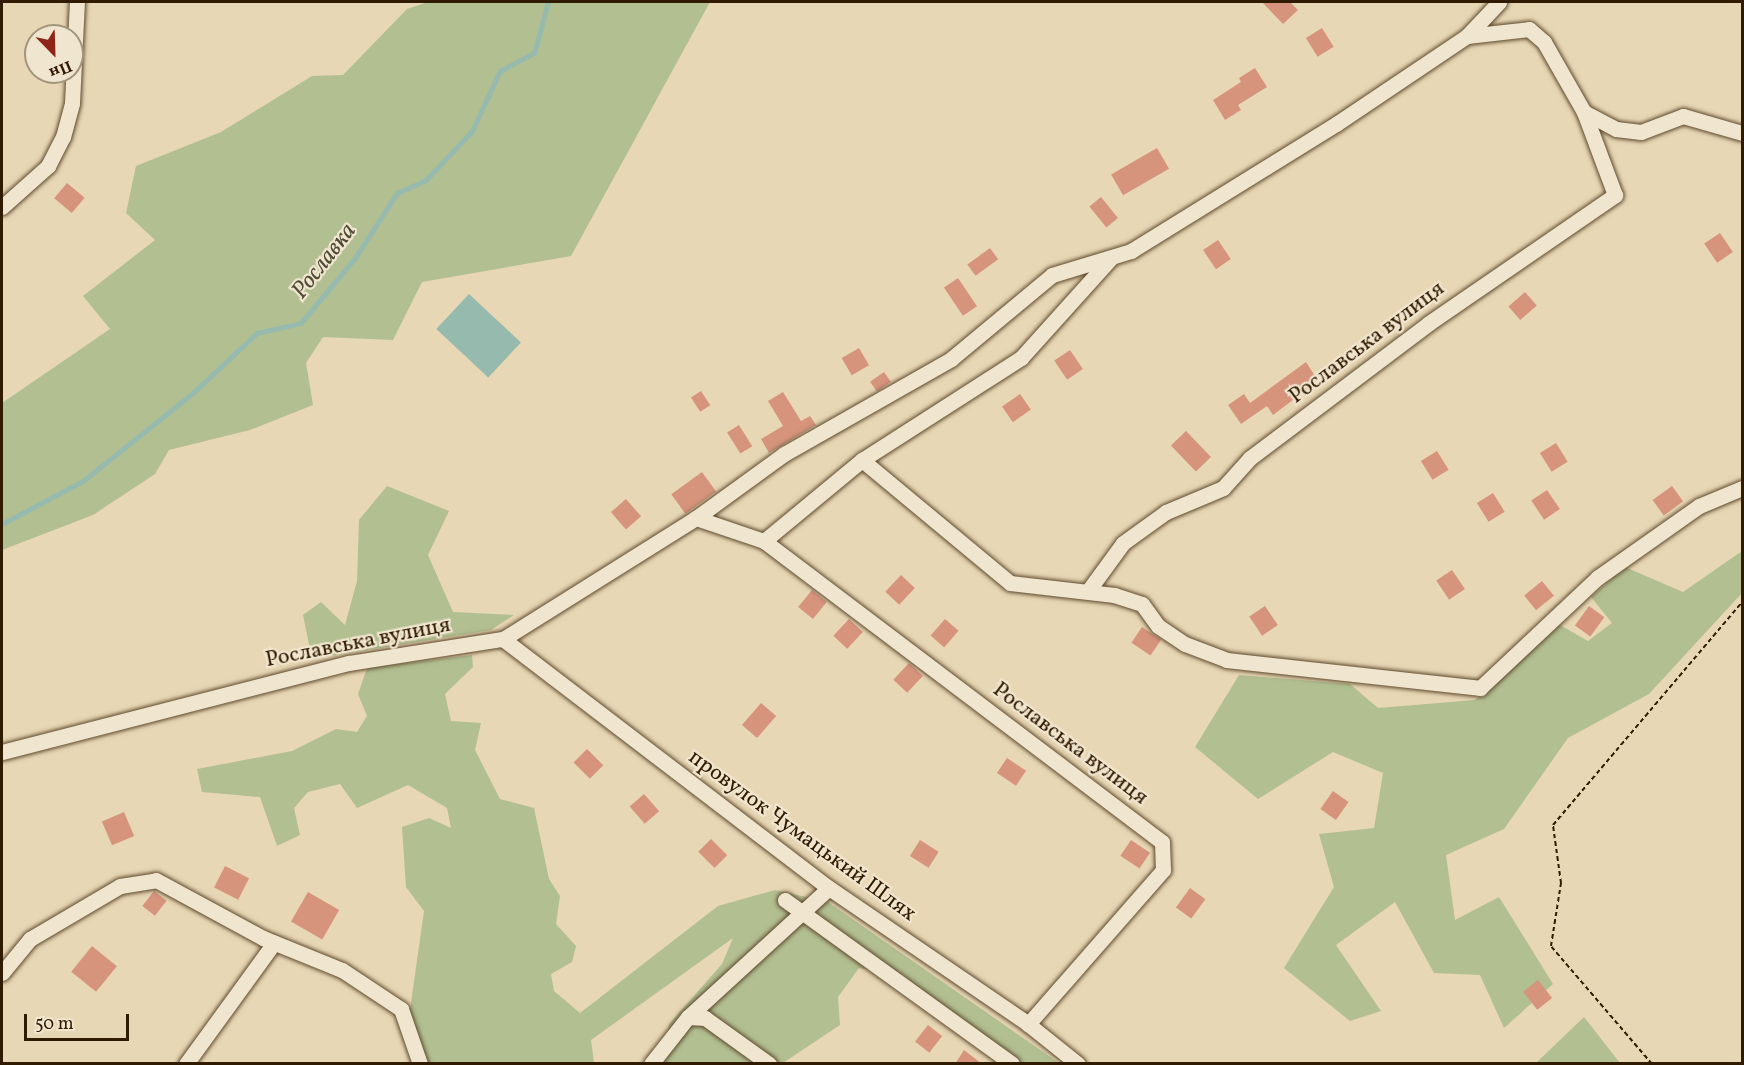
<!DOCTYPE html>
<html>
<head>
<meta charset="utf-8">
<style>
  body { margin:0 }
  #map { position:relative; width:1744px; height:1065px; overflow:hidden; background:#e8d7b5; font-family:Vollkorn,serif }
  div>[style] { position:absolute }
  .green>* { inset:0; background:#b2bf91 }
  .water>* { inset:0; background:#97baae; transform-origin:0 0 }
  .stream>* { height:4.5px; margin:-2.25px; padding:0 2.25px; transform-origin:2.25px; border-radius:2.25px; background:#97baae }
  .building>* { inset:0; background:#d6947d; transform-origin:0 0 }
  .path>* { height:2px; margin-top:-1px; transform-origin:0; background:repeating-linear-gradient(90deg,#301b00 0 4.5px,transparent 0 7.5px) }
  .roads { filter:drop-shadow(0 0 2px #5e4a2d) drop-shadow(0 0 2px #5e4a2d) }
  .minor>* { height:15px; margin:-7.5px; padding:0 7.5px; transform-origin:7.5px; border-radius:7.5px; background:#f0e5cf }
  span { translate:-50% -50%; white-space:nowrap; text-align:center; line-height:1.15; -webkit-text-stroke:4.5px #f0e5cf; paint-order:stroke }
  .street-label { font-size:22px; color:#301b00 }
  .water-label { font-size:24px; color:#4f4b34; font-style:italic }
  .frame { position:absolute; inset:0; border:3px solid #301b00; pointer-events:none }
  .north { position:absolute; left:24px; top:24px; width:60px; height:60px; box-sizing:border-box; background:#f0e5cf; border:2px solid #a3947c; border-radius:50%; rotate:157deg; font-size:16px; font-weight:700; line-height:24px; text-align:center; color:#301b00 }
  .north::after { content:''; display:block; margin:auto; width:21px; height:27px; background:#8f2418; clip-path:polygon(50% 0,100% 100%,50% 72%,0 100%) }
  .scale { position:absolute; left:24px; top:1014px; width:105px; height:27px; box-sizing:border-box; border:3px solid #301b00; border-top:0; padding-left:8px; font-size:18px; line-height:21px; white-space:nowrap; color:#301b00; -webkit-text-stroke:4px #f0e5cf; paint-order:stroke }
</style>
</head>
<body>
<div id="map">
  <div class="green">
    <div style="clip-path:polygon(428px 2px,710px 2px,571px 256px,422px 282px,393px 340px,323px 337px,306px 363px,313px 405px,250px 430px,169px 450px,155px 474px,93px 515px,2px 550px,2px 403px,110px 329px,83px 296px,155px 240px,126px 213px,136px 166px,221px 132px,312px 76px,343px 75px,407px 9px)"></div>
    <div style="clip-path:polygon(387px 486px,449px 511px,428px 555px,453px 612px,514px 615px,491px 630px,312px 659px,303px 615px,321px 602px,345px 625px,357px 581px,359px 520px)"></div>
    <div style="clip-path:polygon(1742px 551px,1742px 593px,1649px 694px,1568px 738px,1504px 829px,1446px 855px,1455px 920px,1499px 897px,1553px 984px,1504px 1028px,1480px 975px,1434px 973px,1395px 902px,1336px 945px,1381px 1011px,1350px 1021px,1284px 968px,1334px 887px,1319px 834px,1374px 828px,1383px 773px,1333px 752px,1258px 799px,1195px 747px,1239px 675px,1350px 684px,1378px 708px,1475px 700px,1560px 625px,1588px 641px,1612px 623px,1591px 597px,1625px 567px,1683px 592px)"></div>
    <div style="clip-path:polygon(472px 655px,473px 667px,445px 694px,451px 721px,481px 723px,475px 750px,500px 799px,534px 808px,549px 879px,560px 896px,556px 924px,576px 946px,572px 962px,551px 974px,554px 991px,580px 1013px,718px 906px,775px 890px,828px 902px,1059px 1063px,1018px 1063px,903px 975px,859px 968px,838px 997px,840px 1025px,783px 1063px,662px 1063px,669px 1024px,722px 964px,733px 938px,591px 1040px,594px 1063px,423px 1063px,406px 1038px,424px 911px,406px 887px,402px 827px,429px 818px,451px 828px,447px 808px,408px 785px,357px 808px,340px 784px,308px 792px,294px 808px,300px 835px,277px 846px,260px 797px,202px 792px,197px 769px,292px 751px,336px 729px,357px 732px,367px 716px,358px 694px,367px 668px)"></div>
    <div style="clip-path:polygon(1584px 1017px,1620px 1063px,1536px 1063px)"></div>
  </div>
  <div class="water">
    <div style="left:469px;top:294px;width:71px;height:48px;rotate:43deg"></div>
  </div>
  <div class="stream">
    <div style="left:2px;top:524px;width:92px;rotate:-28deg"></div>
    <div style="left:83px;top:481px;width:141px;rotate:-38.7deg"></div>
    <div style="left:193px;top:393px;width:88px;rotate:-43.2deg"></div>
    <div style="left:257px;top:333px;width:45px;rotate:-12.8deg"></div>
    <div style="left:301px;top:323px;width:85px;rotate:-50.3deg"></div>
    <div style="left:355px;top:258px;width:77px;rotate:-57.1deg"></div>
    <div style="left:397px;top:193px;width:32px;rotate:-24deg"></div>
    <div style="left:426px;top:180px;width:67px;rotate:-46.8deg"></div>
    <div style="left:472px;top:131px;width:66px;rotate:-65deg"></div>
    <div style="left:500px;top:71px;width:38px;rotate:-28deg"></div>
    <div style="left:534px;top:53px;width:53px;rotate:-74.6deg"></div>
  </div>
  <div class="building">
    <div style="clip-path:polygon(1262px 2px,1290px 2px,1298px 10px,1283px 24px)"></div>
    <div style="left:1322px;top:28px;width:22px;height:19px;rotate:58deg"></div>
    <div style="clip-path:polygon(1255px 68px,1267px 87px,1238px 105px,1241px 110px,1225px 120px,1213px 100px,1241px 82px,1239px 78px)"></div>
    <div style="left:1157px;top:148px;width:24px;height:53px;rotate:60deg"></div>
    <div style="left:67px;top:183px;width:23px;height:20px;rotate:40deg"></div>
    <div style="left:1101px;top:197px;width:27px;height:15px;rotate:51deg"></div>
    <div style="left:1720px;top:233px;width:23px;height:19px;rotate:56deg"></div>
    <div style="left:1218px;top:240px;width:23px;height:18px;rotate:56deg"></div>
    <div style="left:990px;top:248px;width:14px;height:28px;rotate:54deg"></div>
    <div style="left:958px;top:278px;width:34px;height:17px;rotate:56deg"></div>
    <div style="left:1525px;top:292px;width:18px;height:22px;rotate:49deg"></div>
    <div style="left:859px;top:348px;width:20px;height:20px;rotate:60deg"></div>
    <div style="left:1070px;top:350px;width:23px;height:19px;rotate:56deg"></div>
    <div style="clip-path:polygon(1306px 362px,1318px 381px,1273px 415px,1267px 406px,1241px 424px,1228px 405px,1244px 394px,1250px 403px)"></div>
    <div style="left:884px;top:372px;width:12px;height:17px;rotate:55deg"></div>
    <div style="left:701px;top:391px;width:17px;height:12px;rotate:57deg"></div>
    <div style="clip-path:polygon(783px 392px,801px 421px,810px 416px,816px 425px,769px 453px,761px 439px,783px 426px,768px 401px)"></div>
    <div style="left:1020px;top:394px;width:19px;height:22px;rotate:55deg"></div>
    <div style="left:739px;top:425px;width:25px;height:14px;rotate:58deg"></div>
    <div style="left:1186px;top:431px;width:36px;height:21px;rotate:46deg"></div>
    <div style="left:1556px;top:443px;width:22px;height:19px;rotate:58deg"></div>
    <div style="left:1437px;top:451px;width:22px;height:19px;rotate:58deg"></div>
    <div style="left:702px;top:472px;width:24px;height:38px;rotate:54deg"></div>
    <div style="left:1672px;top:486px;width:19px;height:24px;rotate:54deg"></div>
    <div style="left:1547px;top:490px;width:23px;height:19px;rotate:56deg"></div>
    <div style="left:1493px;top:493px;width:22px;height:19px;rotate:58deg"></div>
    <div style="left:626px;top:499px;width:23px;height:20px;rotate:49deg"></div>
    <div style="left:1452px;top:570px;width:23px;height:19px;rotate:56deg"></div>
    <div style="left:901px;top:575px;width:19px;height:23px;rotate:43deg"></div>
    <div style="left:1542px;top:581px;width:19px;height:23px;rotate:51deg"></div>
    <div style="left:812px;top:590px;width:19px;height:22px;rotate:39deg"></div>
    <div style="left:1265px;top:606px;width:23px;height:19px;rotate:56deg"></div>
    <div style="left:1589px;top:606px;width:19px;height:24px;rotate:36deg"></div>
    <div style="left:849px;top:619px;width:19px;height:23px;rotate:43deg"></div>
    <div style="left:945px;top:619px;width:18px;height:22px;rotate:41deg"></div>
    <div style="left:1142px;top:627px;width:23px;height:19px;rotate:34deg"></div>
    <div style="left:909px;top:663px;width:19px;height:23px;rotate:43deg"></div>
    <div style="left:761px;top:703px;width:20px;height:29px;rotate:41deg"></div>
    <div style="left:587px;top:749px;width:23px;height:19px;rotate:45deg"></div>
    <div style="left:1007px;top:758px;width:23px;height:18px;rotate:34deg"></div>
    <div style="left:1333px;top:791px;width:19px;height:22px;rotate:35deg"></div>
    <div style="left:644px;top:794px;width:23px;height:19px;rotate:49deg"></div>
    <div style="left:124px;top:812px;width:26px;height:24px;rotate:67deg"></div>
    <div style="left:711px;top:839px;width:23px;height:18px;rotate:45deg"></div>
    <div style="left:920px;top:840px;width:22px;height:19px;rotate:32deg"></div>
    <div style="left:1131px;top:840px;width:23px;height:19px;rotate:34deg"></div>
    <div style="left:225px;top:866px;width:27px;height:24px;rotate:27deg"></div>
    <div style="left:1190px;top:888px;width:19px;height:24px;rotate:36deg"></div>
    <div style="left:154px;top:891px;width:16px;height:19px;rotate:38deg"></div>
    <div style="left:308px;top:892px;width:36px;height:34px;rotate:30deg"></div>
    <div style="left:92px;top:946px;width:32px;height:33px;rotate:39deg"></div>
    <div style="left:1538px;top:980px;width:23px;height:19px;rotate:52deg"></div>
    <div style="left:928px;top:1025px;width:18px;height:21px;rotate:38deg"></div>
    <div style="clip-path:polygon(964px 1050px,982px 1064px,955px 1064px)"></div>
  </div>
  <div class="path">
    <div style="left:1652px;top:1064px;width:155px;rotate:-130.6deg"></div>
    <div style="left:1551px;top:946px;width:64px;rotate:-81deg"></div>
    <div style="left:1561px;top:883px;width:59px;rotate:-97.9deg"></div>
    <div style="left:1553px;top:825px;width:292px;rotate:-49.7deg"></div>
  </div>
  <div class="roads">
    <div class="minor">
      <div style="left:1467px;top:36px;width:62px;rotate:-6.4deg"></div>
      <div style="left:1529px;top:29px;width:20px;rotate:41deg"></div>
      <div style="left:1544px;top:42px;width:81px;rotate:60.3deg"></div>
      <div style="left:1584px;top:112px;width:36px;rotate:28deg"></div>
      <div style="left:1616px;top:129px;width:25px;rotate:7deg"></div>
      <div style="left:1641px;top:132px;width:45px;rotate:-20.9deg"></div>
      <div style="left:1683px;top:116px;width:61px;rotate:16.1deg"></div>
      <div style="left:2px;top:207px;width:62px;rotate:-41.7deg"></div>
      <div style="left:48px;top:166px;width:33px;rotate:-63deg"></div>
      <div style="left:63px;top:137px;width:35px;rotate:-75deg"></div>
      <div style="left:72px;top:103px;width:101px;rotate:-87.2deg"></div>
      <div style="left:862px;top:460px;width:192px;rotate:39.7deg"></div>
      <div style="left:1010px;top:583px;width:105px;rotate:6.6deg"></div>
      <div style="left:1114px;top:595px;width:29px;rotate:18deg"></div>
      <div style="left:1142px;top:604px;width:27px;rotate:54deg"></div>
      <div style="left:1158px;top:626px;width:32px;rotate:34deg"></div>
      <div style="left:1185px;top:644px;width:45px;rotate:20.9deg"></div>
      <div style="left:1227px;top:660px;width:255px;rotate:6.3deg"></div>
      <div style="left:1480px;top:688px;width:161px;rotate:-43.2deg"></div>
      <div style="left:1597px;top:578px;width:125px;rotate:-35.2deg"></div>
      <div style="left:1699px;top:506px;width:47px;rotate:-22.7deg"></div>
      <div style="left:696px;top:518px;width:72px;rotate:18.7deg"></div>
      <div style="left:764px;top:541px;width:499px;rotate:37.1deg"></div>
      <div style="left:1162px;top:842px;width:28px;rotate:88deg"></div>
      <div style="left:1163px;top:870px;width:205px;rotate:131.2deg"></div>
      <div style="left:764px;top:541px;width:127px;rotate:-39.6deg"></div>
      <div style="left:862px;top:460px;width:189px;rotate:-32.7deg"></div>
      <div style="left:1021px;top:358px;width:135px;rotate:-48deg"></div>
      <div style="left:1088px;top:591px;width:59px;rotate:-53.9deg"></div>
      <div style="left:1123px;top:543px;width:53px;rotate:-35.8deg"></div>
      <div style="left:1166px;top:512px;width:62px;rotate:-22.8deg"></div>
      <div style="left:1223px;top:488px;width:40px;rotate:-48deg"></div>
      <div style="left:1250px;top:458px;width:224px;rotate:-37deg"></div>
      <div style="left:1429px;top:323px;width:226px;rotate:-34.5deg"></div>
      <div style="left:1615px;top:195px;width:89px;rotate:-110.5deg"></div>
      <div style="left:503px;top:639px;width:410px;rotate:37.4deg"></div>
      <div style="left:829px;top:888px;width:241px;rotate:34.3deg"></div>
      <div style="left:1028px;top:1024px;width:64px;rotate:38.7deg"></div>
      <div style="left:2px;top:752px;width:358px;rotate:-14.4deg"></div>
      <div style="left:349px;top:663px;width:156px;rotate:-8.9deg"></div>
      <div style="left:503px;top:639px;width:228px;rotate:-32.1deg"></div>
      <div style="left:696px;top:518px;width:109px;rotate:-36deg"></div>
      <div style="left:784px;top:454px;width:192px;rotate:-29.6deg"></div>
      <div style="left:951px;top:359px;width:131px;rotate:-39.7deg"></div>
      <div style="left:1052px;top:275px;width:83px;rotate:-16.9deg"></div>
      <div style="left:1131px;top:251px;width:241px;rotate:-31.8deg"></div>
      <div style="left:1336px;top:124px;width:158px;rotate:-33.9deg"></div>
      <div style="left:1467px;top:36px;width:47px;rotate:-46.7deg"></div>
      <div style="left:785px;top:900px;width:280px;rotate:35.8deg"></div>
      <div style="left:2px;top:973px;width:44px;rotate:-50.5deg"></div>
      <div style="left:30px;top:939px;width:104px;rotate:-30.5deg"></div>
      <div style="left:120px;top:886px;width:36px;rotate:-9deg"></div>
      <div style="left:156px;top:880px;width:122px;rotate:28.5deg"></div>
      <div style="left:263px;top:938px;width:85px;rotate:22.1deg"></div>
      <div style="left:342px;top:970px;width:71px;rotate:33.5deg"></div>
      <div style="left:401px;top:1009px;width:58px;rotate:70.9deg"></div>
      <div style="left:688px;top:1017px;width:191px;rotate:-42.5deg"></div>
      <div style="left:186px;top:1064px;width:150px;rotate:-54deg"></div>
      <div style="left:651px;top:1064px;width:60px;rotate:-51.8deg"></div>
      <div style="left:688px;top:1017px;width:17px;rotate:3deg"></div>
      <div style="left:705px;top:1018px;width:79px;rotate:35.7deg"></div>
    </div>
  </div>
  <div class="street-label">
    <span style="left:1367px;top:343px;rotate:-37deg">Рославська вулиця</span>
    <span style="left:358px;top:643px;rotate:-11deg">Рославська вулиця</span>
    <span style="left:1070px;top:744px;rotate:37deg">Рославська вулиця</span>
    <span style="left:802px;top:836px;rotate:36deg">провулок Чумацький Шлях</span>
  </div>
  <div class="water-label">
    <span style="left:325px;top:262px;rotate:-52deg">Рославка</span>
  </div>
  <div class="frame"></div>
  <div class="north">Пн</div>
  <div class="scale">50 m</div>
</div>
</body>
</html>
